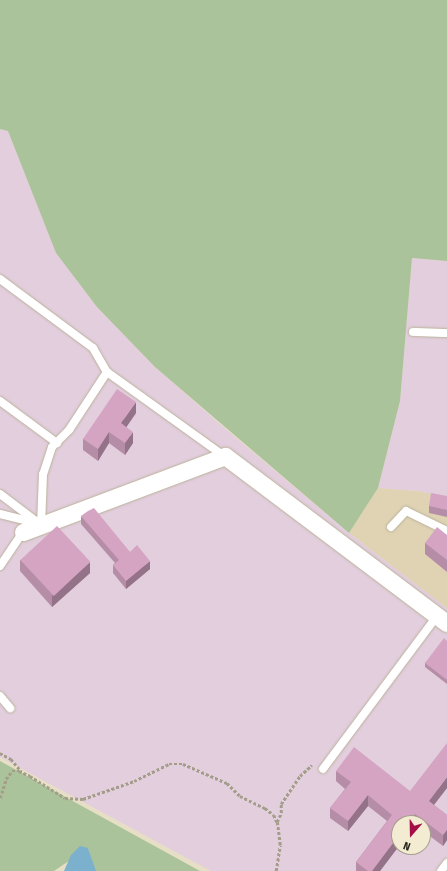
<!DOCTYPE html>
<html>
<head>
<meta charset="utf-8">
<style>
  body { margin:0 }
  #map { position:relative; width:447px; height:871px; overflow:hidden; background:#e7dec6; font-family:"Fira Sans Condensed",sans-serif }
  div>[style] { position:absolute }
  .built>* { inset:0; background:#dfd3b4 }
  .industrial>* { inset:0; background:#e2cedd }
  .green>* { inset:0; background:#abc39b }
  .water>* { inset:0; background:#7bb1cc }
  .path>* { height:2.5px; margin-top:-1.25px; transform-origin:0; background:repeating-linear-gradient(90deg,#a49d8a 0 3px,transparent 0 5px) }
  .roads { filter:drop-shadow(0 0 1px #bbb29b) drop-shadow(0 0 1px #bbb29b) }
  .service>* { height:8px; margin:-4px; padding:0 4px; transform-origin:4px; border-radius:4px; background:#fff }
  .minor>* { height:17px; margin:-8.5px; padding:0 8.5px; transform-origin:8.5px; border-radius:8.5px; background:#fff }
  .wall>* { inset:0; background:#b68da7 }
  .shaded-wall>* { inset:0; background:#947388 }
  .building>* { inset:0; background:#d4a4c2; transform-origin:0 0 }
  span { translate:-50% -50%; white-space:nowrap; text-align:center; line-height:1.15; -webkit-text-stroke:3px #f4ebd3; paint-order:stroke }
  .north { position:absolute; left:391px; top:815px; width:40px; height:40px; box-sizing:border-box; background:#f4ebd3; border:1px solid #a49d8b; border-radius:50%; rotate:200deg; font-size:11px; font-weight:700; line-height:16px; text-align:center; color:#2b281f }
  .north::after { content:''; display:block; margin:auto; width:14px; height:18px; background:#a50d47; clip-path:polygon(50% 0,100% 100%,50% 72%,0 100%) }
</style>
</head>
<body>
<div id="map">
  <div class="built">
    <div style="clip-path:polygon(378px 488px,418px 491px,447px 497px,447px 609px,349px 533px)"></div>
  </div>
  <div class="industrial">
    <div style="clip-path:polygon(evenodd,0 129px,8px 131px,56px 253px,97px 307px,155px 367px,229px 432px,349px 533px,447px 608px,447px 871px,211px 871px,0 757px,0 129px,399px 823px,423px 823px,423px 847px,399px 847px,399px 823px)"></div>
    <div style="clip-path:polygon(412px 258px,447px 261px,447px 497px,418px 491px,378px 488px,400px 401px)"></div>
  </div>
  <div class="green">
    <div style="clip-path:polygon(0 0,447px 0,447px 261px,412px 258px,400px 401px,378px 488px,349px 533px,155px 367px,97px 307px,56px 253px,8px 131px,0 129px)"></div>
    <div style="clip-path:polygon(0 761px,200px 871px,95px 871px,88px 848px,54px 871px,0 871px)"></div>
  </div>
  <div class="water">
    <div style="clip-path:polygon(80px 846px,88px 848px,96px 871px,64px 871px,71px 855px)"></div>
  </div>
  <div class="path">
    <div style="left:0;top:753px;width:13px;rotate:29deg"></div>
    <div style="left:11px;top:759px;width:16px;rotate:50deg"></div>
    <div style="left:0;top:798px;width:20px;rotate:-72deg"></div>
    <div style="left:6px;top:779px;width:10px;rotate:-53deg"></div>
    <div style="left:12px;top:771px;width:7px"></div>
    <div style="left:19px;top:771px;width:12px;rotate:24deg"></div>
    <div style="left:30px;top:776px;width:41px;rotate:32.2deg"></div>
    <div style="left:65px;top:798px;width:18px;rotate:3deg"></div>
    <div style="left:83px;top:799px;width:54px;rotate:-19.4deg"></div>
    <div style="left:134px;top:781px;width:39px;rotate:-26deg"></div>
    <div style="left:169px;top:764px;width:14px"></div>
    <div style="left:183px;top:764px;width:48px;rotate:23.4deg"></div>
    <div style="left:227px;top:783px;width:18px;rotate:45deg"></div>
    <div style="left:240px;top:796px;width:28px;rotate:26deg"></div>
    <div style="left:265px;top:808px;width:11px;rotate:38deg"></div>
    <div style="left:274px;top:815px;width:8px;rotate:67deg"></div>
    <div style="left:276px;top:871px;width:26px;rotate:-81deg"></div>
    <div style="left:280px;top:845px;width:23px;rotate:-97deg"></div>
    <div style="left:277px;top:822px;width:10px;rotate:-66deg"></div>
    <div style="left:281px;top:813px;width:9px;rotate:-90deg"></div>
    <div style="left:281px;top:804px;width:34px;rotate:-56deg"></div>
    <div style="left:300px;top:776px;width:16px;rotate:-43deg"></div>
  </div>
  <div class="roads">
    <div class="service">
      <div style="left:0;top:279px;width:116px;rotate:36.6deg"></div>
      <div style="left:93px;top:348px;width:28px;rotate:60deg"></div>
      <div style="left:107px;top:372px;width:69px;rotate:123.2deg"></div>
      <div style="left:69px;top:430px;width:24px;rotate:135deg"></div>
      <div style="left:52px;top:447px;width:28px;rotate:108deg"></div>
      <div style="left:43px;top:474px;width:51px;rotate:92.2deg"></div>
      <div style="left:413px;top:332px;width:34px;rotate:2deg"></div>
      <div style="left:107px;top:372px;width:144px;rotate:35.7deg"></div>
      <div style="left:0;top:401px;width:71px;rotate:36.4deg"></div>
      <div style="left:0;top:494px;width:51px;rotate:37.1deg"></div>
      <div style="left:0;top:514px;width:38px;rotate:14deg"></div>
      <div style="left:391px;top:527px;width:22px;rotate:-47deg"></div>
      <div style="left:406px;top:511px;width:46px;rotate:26deg"></div>
      <div style="left:0;top:566px;width:41px;rotate:-55.9deg"></div>
      <div style="left:0;top:696px;width:16px;rotate:50deg"></div>
      <div style="left:323px;top:769px;width:191px;rotate:-53.3deg"></div>
      <div style="left:441px;top:871px;width:10px;rotate:-53deg"></div>
    </div>
    <div class="minor">
      <div style="left:23px;top:532px;width:216px;rotate:-20.6deg"></div>
      <div style="left:225px;top:456px;width:278px;rotate:37deg"></div>
    </div>
  </div>
  <div class="wall">
    <div style="clip-path:polygon(136px 413px,126px 427px,133px 443px,125px 455px,109px 443px,98px 461px,83px 450px,83px 439px)"></div>
    <div style="clip-path:polygon(447px 496px,447px 517px,429px 513px,429px 506px)"></div>
    <div style="clip-path:polygon(81px 516px,130px 552px,150px 569px,126px 589px,113px 573px,113px 565px,115px 563px,81px 524px)"></div>
    <div style="clip-path:polygon(447px 535px,447px 572px,425px 554px,425px 543px)"></div>
    <div style="clip-path:polygon(20px 560px,90px 573px,52px 607px,20px 571px)"></div>
    <div style="clip-path:polygon(447px 641px,447px 684px,425px 667px,425px 663px)"></div>
    <div style="clip-path:polygon(336px 771px,410px 791px,447px 788px,434px 805px,447px 815px,447px 840px,443px 846px,423px 831px,423px 823px,399px 823px,399px 846px,380px 871px,356px 871px,356px 862px,387px 821px,368px 806px,348px 831px,330px 818px,330px 808px,345px 789px,336px 781px)"></div>
  </div>
  <div class="shaded-wall">
    <div style="clip-path:polygon(136px 402px,136px 413px,121px 435px,121px 423px)"></div>
    <div style="clip-path:polygon(109px 432px,109px 443px,98px 461px,98px 449px)"></div>
    <div style="clip-path:polygon(133px 432px,133px 443px,125px 455px,125px 443px)"></div>
    <div style="clip-path:polygon(150px 561px,150px 569px,126px 589px,126px 581px)"></div>
    <div style="clip-path:polygon(90px 562px,90px 573px,52px 607px,52px 596px)"></div>
    <div style="clip-path:polygon(447px 777px,447px 788px,429px 811px,429px 801px)"></div>
    <div style="clip-path:polygon(368px 795px,368px 806px,348px 831px,348px 821px)"></div>
    <div style="clip-path:polygon(415px 814px,415px 823px,408px 823px)"></div>
    <div style="clip-path:polygon(447px 830px,447px 840px,443px 846px,443px 835px)"></div>
    <div style="clip-path:polygon(399px 835px,399px 846px,380px 871px,372px 871px)"></div>
  </div>
  <div class="building">
    <div style="clip-path:polygon(117px 389px,136px 402px,121px 423px,133px 432px,125px 443px,109px 432px,98px 449px,83px 439px)"></div>
    <div style="clip-path:polygon(431px 493px,447px 496px,447px 510px,429px 506px)"></div>
    <div style="clip-path:polygon(94px 508px,130px 552px,137px 545px,150px 561px,126px 581px,113px 565px,119px 560px,81px 516px,88px 511px)"></div>
    <div style="left:57px;top:526px;width:49px;height:50px;rotate:47deg"></div>
    <div style="clip-path:polygon(437px 527px,447px 535px,447px 560px,425px 543px)"></div>
    <div style="clip-path:polygon(444px 638px,447px 641px,447px 680px,425px 663px)"></div>
    <div style="clip-path:polygon(447px 743px,447px 777px,429px 801px,447px 815px,447px 830px,443px 835px,415px 814px,408px 823px,399px 823px,399px 835px,372px 871px,368px 871px,356px 862px,392px 815px,368px 795px,348px 821px,330px 808px,351px 782px,336px 771px,354px 747px,410px 791px)"></div>
  </div>
  <div class="north">N</div>
</div>
</body>
</html>
